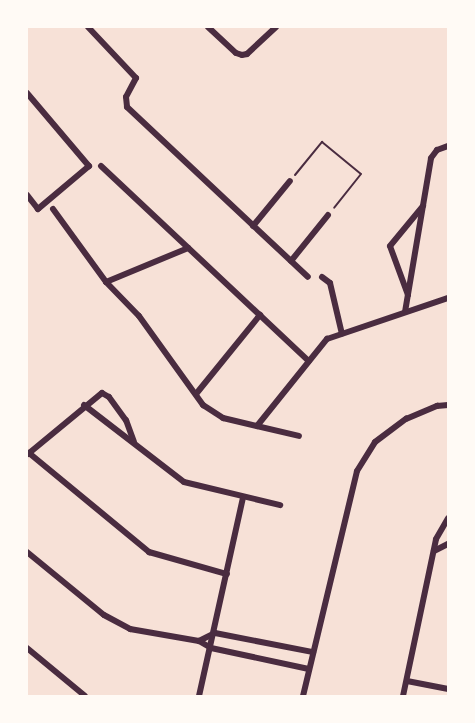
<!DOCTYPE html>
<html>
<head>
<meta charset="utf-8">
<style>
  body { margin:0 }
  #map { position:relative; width:475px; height:723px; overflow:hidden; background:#f7e1d7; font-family:Raleway,sans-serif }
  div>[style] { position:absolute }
  .path>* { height:2px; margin:-1px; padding:0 1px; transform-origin:1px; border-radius:1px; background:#4a2c40 }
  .minor>* { height:6px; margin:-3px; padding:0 3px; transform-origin:3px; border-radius:3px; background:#4a2c40 }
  span { translate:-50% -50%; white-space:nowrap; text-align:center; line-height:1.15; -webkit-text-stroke:4.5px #fffaf5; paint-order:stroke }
  .frame { position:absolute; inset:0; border:28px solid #fffaf5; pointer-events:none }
</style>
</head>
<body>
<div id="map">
  <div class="path">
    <div style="left:295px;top:175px;width:43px;rotate:-50.7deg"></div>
    <div style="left:322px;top:142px;width:50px;rotate:39.4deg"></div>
    <div style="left:361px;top:174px;width:43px;rotate:128.5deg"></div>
  </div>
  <div class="minor">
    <div style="left:88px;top:27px;width:70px;rotate:46.7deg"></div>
    <div style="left:136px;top:78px;width:21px;rotate:118deg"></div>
    <div style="left:126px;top:97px;width:10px;rotate:84deg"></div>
    <div style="left:127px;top:107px;width:248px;rotate:43.2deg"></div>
    <div style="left:208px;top:27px;width:38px;rotate:43deg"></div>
    <div style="left:236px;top:53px;width:6px;rotate:18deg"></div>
    <div style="left:242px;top:55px;width:5px;rotate:-11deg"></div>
    <div style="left:247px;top:54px;width:40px;rotate:-43deg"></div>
    <div style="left:27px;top:93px;width:96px;rotate:49.7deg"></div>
    <div style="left:89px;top:166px;width:67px;rotate:139.9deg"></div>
    <div style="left:38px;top:209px;width:18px;rotate:-128deg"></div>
    <div style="left:101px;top:166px;width:285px;rotate:43.2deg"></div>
    <div style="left:53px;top:209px;width:90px;rotate:54deg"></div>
    <div style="left:106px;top:282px;width:47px;rotate:45.9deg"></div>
    <div style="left:139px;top:316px;width:110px;rotate:54.3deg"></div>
    <div style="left:203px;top:405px;width:24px;rotate:33deg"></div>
    <div style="left:223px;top:418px;width:78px;rotate:13.3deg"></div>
    <div style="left:253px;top:226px;width:58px;rotate:-50.6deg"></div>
    <div style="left:291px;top:261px;width:59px;rotate:-51.2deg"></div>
    <div style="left:322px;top:277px;width:10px;rotate:37deg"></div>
    <div style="left:330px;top:283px;width:52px;rotate:76.8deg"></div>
    <div style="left:106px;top:282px;width:89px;rotate:-22.5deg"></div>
    <div style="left:408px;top:295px;width:52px;rotate:-110.2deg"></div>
    <div style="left:390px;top:246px;width:52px;rotate:-50.5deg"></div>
    <div style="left:405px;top:312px;width:156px;rotate:-80.4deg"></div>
    <div style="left:431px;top:158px;width:10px;rotate:-53deg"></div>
    <div style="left:437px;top:150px;width:12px;rotate:-20deg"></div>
    <div style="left:196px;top:394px;width:102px;rotate:-51deg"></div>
    <div style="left:84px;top:405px;width:126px;rotate:37.6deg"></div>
    <div style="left:184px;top:482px;width:99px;rotate:13.5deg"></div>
    <div style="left:257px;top:426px;width:112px;rotate:-51.2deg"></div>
    <div style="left:327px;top:339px;width:128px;rotate:-18.7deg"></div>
    <div style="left:29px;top:453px;width:156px;rotate:39.5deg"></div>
    <div style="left:149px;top:552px;width:81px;rotate:15.8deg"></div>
    <div style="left:28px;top:454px;width:96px;rotate:-39.5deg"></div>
    <div style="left:102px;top:393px;width:8px;rotate:30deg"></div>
    <div style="left:109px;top:397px;width:29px;rotate:54deg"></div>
    <div style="left:126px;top:420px;width:23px;rotate:70deg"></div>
    <div style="left:434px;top:551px;width:16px;rotate:-27deg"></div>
    <div style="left:27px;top:552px;width:99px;rotate:39.3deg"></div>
    <div style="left:104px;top:615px;width:30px;rotate:28deg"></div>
    <div style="left:130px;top:629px;width:70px;rotate:9.9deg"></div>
    <div style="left:199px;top:641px;width:14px;rotate:30deg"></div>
    <div style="left:211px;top:648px;width:100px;rotate:12.1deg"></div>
    <div style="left:199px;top:641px;width:18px;rotate:-27deg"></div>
    <div style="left:215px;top:633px;width:100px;rotate:11deg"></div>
    <div style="left:27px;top:648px;width:75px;rotate:39.6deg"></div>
    <div style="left:407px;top:681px;width:42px;rotate:11deg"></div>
    <div style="left:199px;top:696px;width:203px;rotate:-77.5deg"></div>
    <div style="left:303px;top:696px;width:231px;rotate:-76.5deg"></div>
    <div style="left:357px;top:471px;width:34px;rotate:-58deg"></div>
    <div style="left:375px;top:442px;width:39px;rotate:-37deg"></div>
    <div style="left:406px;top:419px;width:34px;rotate:-23deg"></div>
    <div style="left:437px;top:406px;width:11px;rotate:-5deg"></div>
    <div style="left:403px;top:696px;width:160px;rotate:-78.1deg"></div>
    <div style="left:436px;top:539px;width:24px;rotate:-60deg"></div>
  </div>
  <div class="frame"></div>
</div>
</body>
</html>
